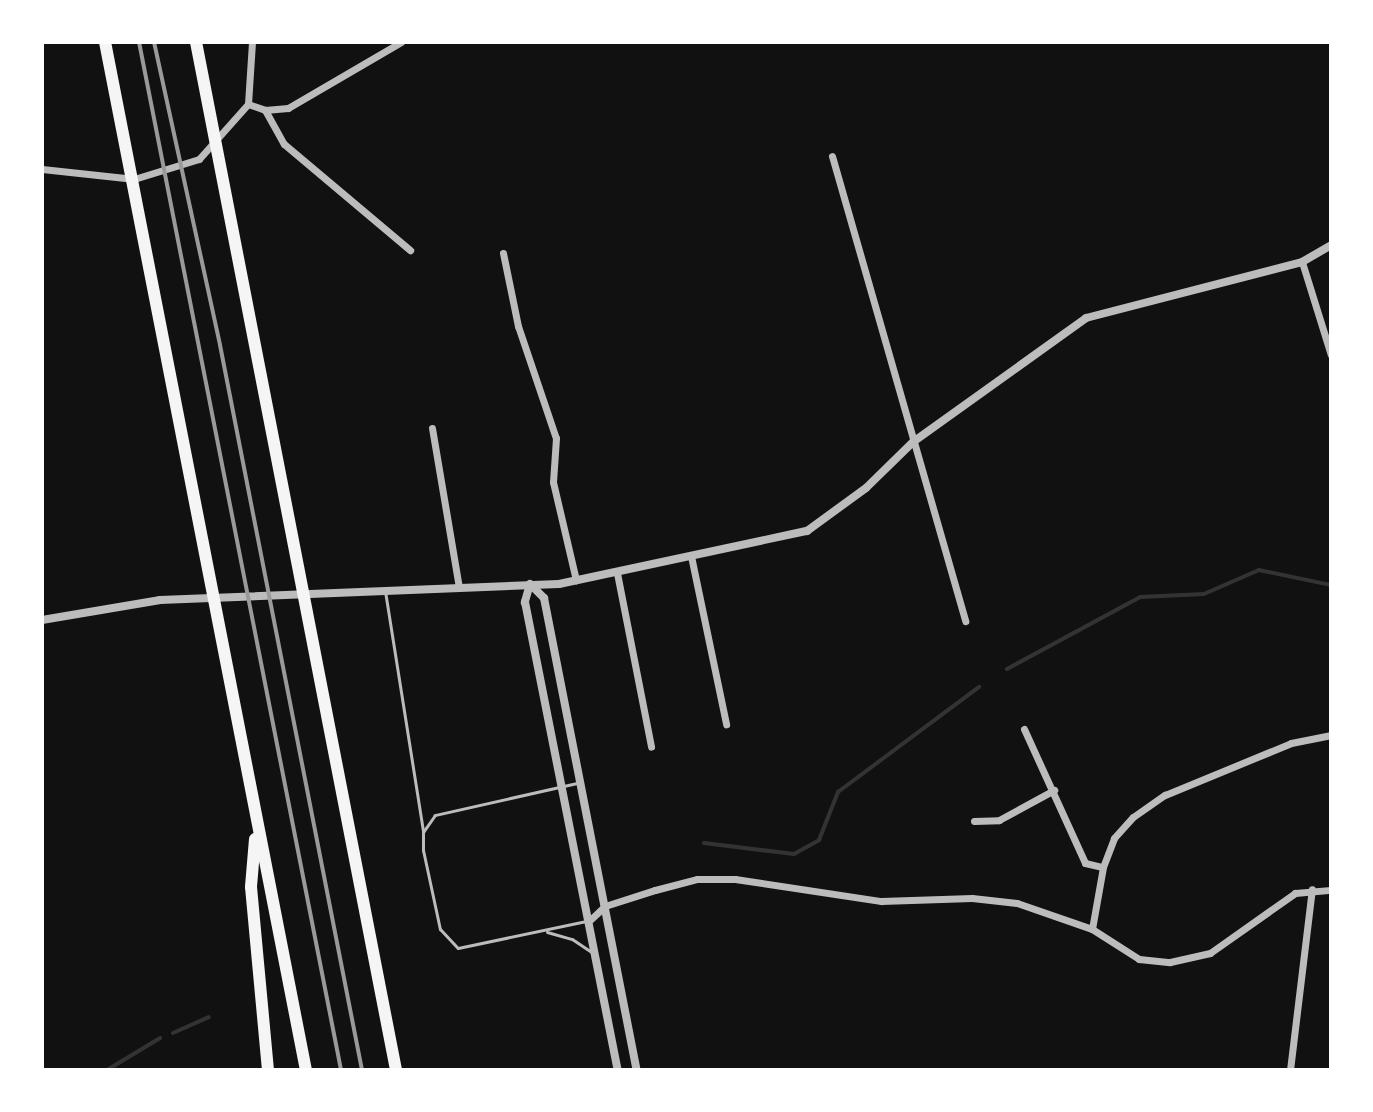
<!DOCTYPE html>
<html>
<head>
<meta charset="utf-8">
<style>
  body { margin:0 }
  #map { position:relative; width:1373px; height:1112px; overflow:hidden; background:#111; font-family:Quicksand,sans-serif }
  div>[style] { position:absolute }
  .stream>* { height:4px; margin:-2px; padding:0 2px; transform-origin:2px; border-radius:2px; background:#333 }
  .path>* { height:2px; margin:-1px; padding:0 1px; transform-origin:1px; border-radius:1px; background:#f5f5f5 }
  .service>* { height:3px; margin:-1.5px; padding:0 1.5px; transform-origin:1.5px; border-radius:1.5px; background:#bcbcbc }
  .minor>* { height:7px; margin:-3.5px; padding:0 3.5px; transform-origin:3.5px; border-radius:3.5px; background:#bcbcbc }
  .tertiary>* { height:8px; margin:-4px; padding:0 4px; transform-origin:4px; border-radius:4px; background:#bcbcbc }
  .motorway>* { height:12px; margin:-6px; padding:0 6px; transform-origin:6px; border-radius:6px; background:#f5f5f5 }
  .rail>* { height:4px; margin:-2px; padding:0 2px; transform-origin:2px; border-radius:2px; background:#9a9a9a }
  span { translate:-50% -50%; white-space:nowrap; text-align:center; line-height:1.15; -webkit-text-stroke:6px #fff; paint-order:stroke }
  .frame { position:absolute; inset:0; border:44px solid #fff; pointer-events:none }
</style>
</head>
<body>
<div id="map">
  <div class="stream">
    <div style="left:1007px;top:669px;width:151px;rotate:-28.4deg"></div>
    <div style="left:1140px;top:597px;width:64px;rotate:-2.7deg"></div>
    <div style="left:1204px;top:594px;width:60px;rotate:-23.6deg"></div>
    <div style="left:1259px;top:570px;width:74px;rotate:11.8deg"></div>
    <div style="left:704px;top:843px;width:91px;rotate:7deg"></div>
    <div style="left:794px;top:854px;width:29px;rotate:-29deg"></div>
    <div style="left:819px;top:840px;width:52px;rotate:-68.4deg"></div>
    <div style="left:838px;top:792px;width:176px;rotate:-36.7deg"></div>
    <div style="left:173px;top:1033px;width:39px;rotate:-24deg"></div>
    <div style="left:107px;top:1070px;width:62px;rotate:-31.1deg"></div>
  </div>
  <div class="path">
    <div style="left:42px;top:84px;width:23px;rotate:90deg"></div>
  </div>
  <div class="service">
    <div style="left:385px;top:591px;width:244px;rotate:81deg"></div>
    <div style="left:577px;top:783px;width:146px;rotate:167.3deg"></div>
    <div style="left:435px;top:815px;width:21px;rotate:125deg"></div>
    <div style="left:423px;top:832px;width:18px;rotate:90deg"></div>
    <div style="left:423px;top:850px;width:81px;rotate:77.9deg"></div>
    <div style="left:440px;top:929px;width:26px;rotate:47deg"></div>
    <div style="left:458px;top:948px;width:131px;rotate:-11.9deg"></div>
    <div style="left:547px;top:932px;width:26px;rotate:16deg"></div>
    <div style="left:572px;top:939px;width:27px;rotate:34deg"></div>
  </div>
  <div class="minor">
    <div style="left:248px;top:104px;width:18px;rotate:19deg"></div>
    <div style="left:265px;top:110px;width:23px;rotate:-5deg"></div>
    <div style="left:288px;top:108px;width:131px;rotate:-30.3deg"></div>
    <div style="left:265px;top:110px;width:39px;rotate:61deg"></div>
    <div style="left:284px;top:144px;width:165px;rotate:40.1deg"></div>
    <div style="left:832px;top:156px;width:484px;rotate:74deg"></div>
    <div style="left:42px;top:169px;width:93px;rotate:6.2deg"></div>
    <div style="left:134px;top:179px;width:68px;rotate:-17.1deg"></div>
    <div style="left:199px;top:159px;width:74px;rotate:-48.3deg"></div>
    <div style="left:248px;top:104px;width:62px;rotate:-86.3deg"></div>
    <div style="left:503px;top:253px;width:75px;rotate:78.4deg"></div>
    <div style="left:518px;top:326px;width:118px;rotate:71.3deg"></div>
    <div style="left:556px;top:438px;width:44px;rotate:93.9deg"></div>
    <div style="left:553px;top:482px;width:101px;rotate:76.8deg"></div>
    <div style="left:1302px;top:262px;width:97px;rotate:72.7deg"></div>
    <div style="left:432px;top:428px;width:161px;rotate:80.4deg"></div>
    <div style="left:691px;top:556px;width:172px;rotate:78.2deg"></div>
    <div style="left:617px;top:573px;width:177px;rotate:78.9deg"></div>
    <div style="left:1024px;top:729px;width:147px;rotate:65.5deg"></div>
    <div style="left:1085px;top:863px;width:18px;rotate:13deg"></div>
    <div style="left:974px;top:821px;width:25px;rotate:-2deg"></div>
    <div style="left:999px;top:820px;width:63px;rotate:-28.6deg"></div>
    <div style="left:590px;top:920px;width:21px;rotate:-43deg"></div>
    <div style="left:605px;top:906px;width:52px;rotate:-17.7deg"></div>
    <div style="left:655px;top:890px;width:43px;rotate:-14.7deg"></div>
    <div style="left:697px;top:879px;width:38px"></div>
    <div style="left:735px;top:879px;width:148px;rotate:8.6deg"></div>
    <div style="left:881px;top:901px;width:91px;rotate:-1.9deg"></div>
    <div style="left:972px;top:898px;width:45px;rotate:6.3deg"></div>
    <div style="left:1017px;top:903px;width:79px;rotate:19.1deg"></div>
    <div style="left:1092px;top:929px;width:56px;rotate:32.6deg"></div>
    <div style="left:1139px;top:959px;width:31px;rotate:6deg"></div>
    <div style="left:1170px;top:962px;width:41px;rotate:-12.7deg"></div>
    <div style="left:1210px;top:953px;width:104px;rotate:-35.2deg"></div>
    <div style="left:1295px;top:893px;width:36px;rotate:-5deg"></div>
    <div style="left:1092px;top:929px;width:63px;rotate:-79.9deg"></div>
    <div style="left:1103px;top:867px;width:31px;rotate:-69deg"></div>
    <div style="left:1114px;top:838px;width:28px;rotate:-48deg"></div>
    <div style="left:1133px;top:817px;width:39px;rotate:-35deg"></div>
    <div style="left:1165px;top:795px;width:136px;rotate:-22.4deg"></div>
    <div style="left:1291px;top:743px;width:41px;rotate:-11.3deg"></div>
    <div style="left:1290px;top:1070px;width:182px;rotate:-83.1deg"></div>
  </div>
  <div class="tertiary">
    <div style="left:530px;top:584px;width:20px;rotate:45deg"></div>
    <div style="left:544px;top:598px;width:481px;rotate:78.9deg"></div>
    <div style="left:530px;top:584px;width:19px;rotate:106deg"></div>
    <div style="left:525px;top:602px;width:477px;rotate:78.8deg"></div>
    <div style="left:42px;top:620px;width:120px;rotate:-9.6deg"></div>
    <div style="left:160px;top:600px;width:399px;rotate:-2.3deg"></div>
    <div style="left:559px;top:584px;width:254px;rotate:-12.1deg"></div>
    <div style="left:807px;top:531px;width:73px;rotate:-36.1deg"></div>
    <div style="left:866px;top:488px;width:66px;rotate:-44.4deg"></div>
    <div style="left:913px;top:442px;width:213px;rotate:-35.6deg"></div>
    <div style="left:1086px;top:318px;width:223px;rotate:-14.5deg"></div>
    <div style="left:1302px;top:262px;width:34px;rotate:-30deg"></div>
  </div>
  <div class="motorway">
    <div style="left:105px;top:42px;width:1047px;rotate:78.94deg"></div>
    <div style="left:196px;top:42px;width:1047px;rotate:78.99deg"></div>
    <div style="left:255px;top:839px;width:48px;rotate:94.8deg"></div>
    <div style="left:251px;top:887px;width:184px;rotate:84.7deg"></div>
  </div>
  <div class="rail">
    <div style="left:139px;top:42px;width:1048px;rotate:78.88deg"></div>
    <div style="left:154px;top:42px;width:310px;rotate:77.7deg"></div>
    <div style="left:220px;top:345px;width:739px;rotate:78.92deg"></div>
  </div>
  <div class="frame"></div>
</div>
</body>
</html>
